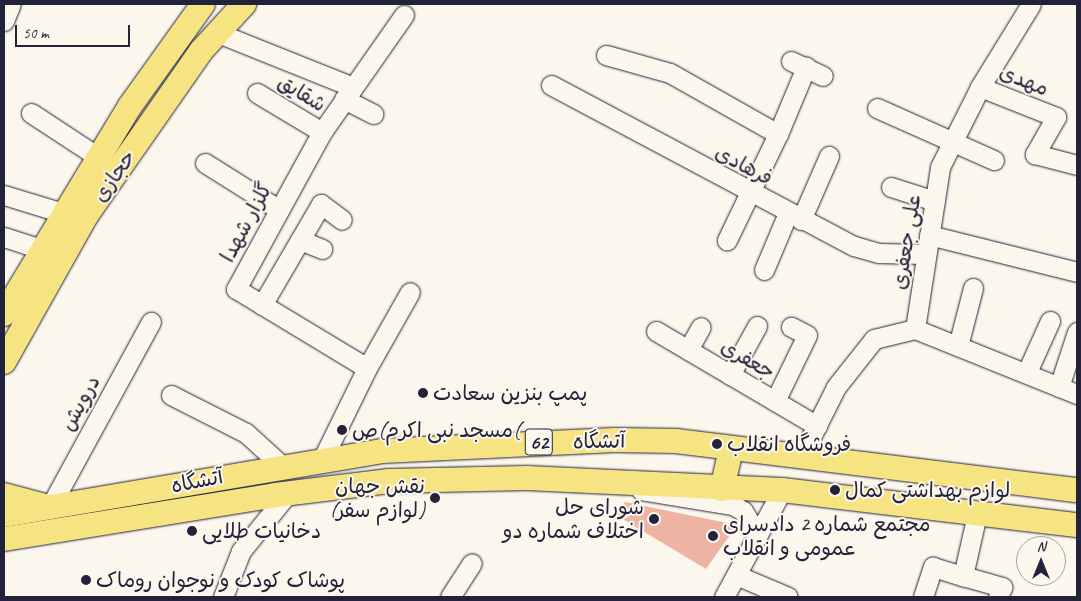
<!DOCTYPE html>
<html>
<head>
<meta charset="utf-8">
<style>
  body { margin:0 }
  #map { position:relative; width:1081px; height:601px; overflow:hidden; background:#fbf7ec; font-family:Caveat,"Playpen Sans Arabic",sans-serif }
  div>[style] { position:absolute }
  .building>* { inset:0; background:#edb4a4 }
  .roads { filter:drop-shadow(0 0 1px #22223b) drop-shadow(0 0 1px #22223b) }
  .minor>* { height:19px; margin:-9.5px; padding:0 9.5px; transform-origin:9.5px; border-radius:9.5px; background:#fbf7ec }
  .major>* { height:24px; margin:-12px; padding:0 12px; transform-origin:12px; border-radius:12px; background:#f6e381 }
  .dots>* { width:14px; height:14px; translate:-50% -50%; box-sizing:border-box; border:2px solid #fbf7ec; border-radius:50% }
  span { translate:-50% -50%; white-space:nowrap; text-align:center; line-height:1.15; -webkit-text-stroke:4px #fbf7ec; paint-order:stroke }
  .shield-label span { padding:1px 4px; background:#fbf7ec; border:1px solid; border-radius:4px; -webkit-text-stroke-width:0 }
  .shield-label { font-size:20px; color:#22223b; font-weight:700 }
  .street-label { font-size:21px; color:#22223b }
  .poi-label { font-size:21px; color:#22223b }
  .left { translate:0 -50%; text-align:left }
  .right { translate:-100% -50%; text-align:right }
  .frame { position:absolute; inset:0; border:5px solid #22223b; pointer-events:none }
  .north { position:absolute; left:1016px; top:536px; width:50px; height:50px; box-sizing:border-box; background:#fbf7ec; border:1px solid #a4a2a5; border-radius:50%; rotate:0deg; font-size:14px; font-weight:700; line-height:20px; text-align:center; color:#22223b }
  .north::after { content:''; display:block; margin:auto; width:18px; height:22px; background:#22223b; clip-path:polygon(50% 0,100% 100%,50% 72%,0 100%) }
  .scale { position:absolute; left:15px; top:25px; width:115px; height:22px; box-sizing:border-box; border:2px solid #22223b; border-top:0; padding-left:6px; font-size:15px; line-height:18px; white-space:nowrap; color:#22223b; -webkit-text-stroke:4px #fbf7ec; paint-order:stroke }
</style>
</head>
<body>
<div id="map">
  <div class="building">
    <div style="clip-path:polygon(625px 502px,737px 525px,706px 569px,616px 515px)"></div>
  </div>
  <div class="roads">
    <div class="minor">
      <div style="left:4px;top:21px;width:18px;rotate:-68deg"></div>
      <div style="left:218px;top:33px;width:145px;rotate:21.8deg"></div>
      <div style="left:606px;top:55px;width:66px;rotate:15.7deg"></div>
      <div style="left:670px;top:73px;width:124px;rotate:29.5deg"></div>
      <div style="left:778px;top:134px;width:118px;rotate:115.7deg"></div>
      <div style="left:791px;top:61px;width:35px;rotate:25deg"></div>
      <div style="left:551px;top:85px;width:343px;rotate:28deg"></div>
      <div style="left:854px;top:246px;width:25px;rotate:16deg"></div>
      <div style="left:878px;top:253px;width:48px;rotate:1.2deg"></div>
      <div style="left:980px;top:87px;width:82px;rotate:21.5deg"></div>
      <div style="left:1056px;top:117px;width:43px;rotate:119.6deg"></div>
      <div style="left:1035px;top:154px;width:43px;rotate:14.7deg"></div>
      <div style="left:257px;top:93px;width:76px;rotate:31deg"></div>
      <div style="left:344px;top:99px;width:33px;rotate:27deg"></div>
      <div style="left:877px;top:108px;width:128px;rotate:24deg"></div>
      <div style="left:31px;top:113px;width:80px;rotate:33.3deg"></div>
      <div style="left:778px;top:134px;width:73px;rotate:-67.3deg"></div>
      <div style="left:205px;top:163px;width:86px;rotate:32.2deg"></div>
      <div style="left:891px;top:187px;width:46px;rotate:17.7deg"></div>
      <div style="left:4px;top:195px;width:62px;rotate:17deg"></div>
      <div style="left:801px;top:220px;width:70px;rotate:-66.4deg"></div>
      <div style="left:929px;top:235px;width:153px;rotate:14deg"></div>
      <div style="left:4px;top:237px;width:40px;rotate:18deg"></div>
      <div style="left:300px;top:240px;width:24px;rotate:22deg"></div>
      <div style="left:764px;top:270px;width:62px;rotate:-67.2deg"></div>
      <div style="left:262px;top:305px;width:117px;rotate:-59.7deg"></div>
      <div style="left:321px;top:204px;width:26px;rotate:37deg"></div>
      <div style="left:915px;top:329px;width:175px;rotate:21.9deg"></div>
      <div style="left:656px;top:331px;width:187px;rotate:30.5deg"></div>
      <div style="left:958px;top:346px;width:60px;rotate:-75.5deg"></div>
      <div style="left:688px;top:350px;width:26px;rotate:-61deg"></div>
      <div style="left:367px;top:368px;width:87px;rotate:-60.5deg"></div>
      <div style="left:1027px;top:372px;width:56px;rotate:-65.7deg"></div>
      <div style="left:730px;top:375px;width:56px;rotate:-61.1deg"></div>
      <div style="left:1059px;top:387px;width:58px;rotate:-71.9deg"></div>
      <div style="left:171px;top:395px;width:84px;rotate:26.9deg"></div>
      <div style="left:246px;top:433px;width:49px;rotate:42.5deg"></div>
      <div style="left:775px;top:401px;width:73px;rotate:-64.1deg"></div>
      <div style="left:807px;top:335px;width:18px;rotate:-153deg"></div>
      <div style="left:801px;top:457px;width:78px;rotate:-63.4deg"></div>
      <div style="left:836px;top:387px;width:61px;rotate:-51.6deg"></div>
      <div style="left:874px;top:339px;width:42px;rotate:-13.7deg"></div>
      <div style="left:915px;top:329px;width:164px;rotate:-81.2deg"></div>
      <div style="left:940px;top:167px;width:89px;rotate:-63.4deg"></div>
      <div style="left:980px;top:87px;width:97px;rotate:-58.4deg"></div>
      <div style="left:322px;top:460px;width:102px;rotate:-63.9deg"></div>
      <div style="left:367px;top:368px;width:153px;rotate:-148.9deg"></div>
      <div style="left:236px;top:289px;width:179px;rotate:-61.3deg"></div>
      <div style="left:322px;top:132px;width:143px;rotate:-55deg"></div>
      <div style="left:641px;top:490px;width:93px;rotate:9.3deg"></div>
      <div style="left:733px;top:505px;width:12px;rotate:31deg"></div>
      <div style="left:743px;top:511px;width:28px;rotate:58deg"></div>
      <div style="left:50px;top:507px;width:211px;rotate:-61.4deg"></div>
      <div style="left:977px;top:514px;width:64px;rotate:102.7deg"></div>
      <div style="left:963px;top:576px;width:41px;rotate:15.8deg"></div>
      <div style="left:1002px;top:587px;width:11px;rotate:112deg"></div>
      <div style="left:736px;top:575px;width:56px;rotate:22.9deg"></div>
      <div style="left:223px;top:597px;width:49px;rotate:-68.6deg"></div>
      <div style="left:241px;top:551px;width:75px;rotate:-51deg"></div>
      <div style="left:450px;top:597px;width:40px;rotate:-57.1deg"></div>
      <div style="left:724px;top:597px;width:122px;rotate:-61.5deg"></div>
      <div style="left:923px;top:597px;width:32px;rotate:-72deg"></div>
      <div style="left:933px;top:567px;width:31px;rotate:17deg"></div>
    </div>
    <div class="major">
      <div style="left:4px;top:314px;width:243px;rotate:-58.8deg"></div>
      <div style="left:130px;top:106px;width:125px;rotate:-54.4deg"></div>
      <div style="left:4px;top:362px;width:167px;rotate:-60.7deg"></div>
      <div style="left:86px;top:216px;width:201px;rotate:-55.1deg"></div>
      <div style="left:201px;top:51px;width:64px;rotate:-47.5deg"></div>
      <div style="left:722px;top:489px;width:41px;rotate:-77.3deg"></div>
      <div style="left:4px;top:495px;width:38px;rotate:15deg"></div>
      <div style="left:4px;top:515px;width:383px;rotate:-9.6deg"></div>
      <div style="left:382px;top:451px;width:233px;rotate:-2.7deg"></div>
      <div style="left:615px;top:440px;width:61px;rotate:0.9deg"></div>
      <div style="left:676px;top:441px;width:404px;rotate:7deg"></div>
      <div style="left:4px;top:539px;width:275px;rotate:-9.2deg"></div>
      <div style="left:275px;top:495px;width:115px;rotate:-7deg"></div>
      <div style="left:389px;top:481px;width:138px;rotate:-1.2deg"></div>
      <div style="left:527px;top:478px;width:255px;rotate:2.7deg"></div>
      <div style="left:782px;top:490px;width:297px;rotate:6.8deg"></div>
    </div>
  </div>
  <div class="dots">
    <div style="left:423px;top:393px;background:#22223b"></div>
    <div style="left:342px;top:430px;background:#22223b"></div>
    <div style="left:717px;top:444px;background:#22223b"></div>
    <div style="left:835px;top:490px;background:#22223b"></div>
    <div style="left:435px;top:498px;background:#22223b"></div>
    <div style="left:654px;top:519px;background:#22223b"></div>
    <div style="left:192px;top:531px;background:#22223b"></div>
    <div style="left:713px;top:536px;background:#22223b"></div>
    <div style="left:86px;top:580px;background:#22223b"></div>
  </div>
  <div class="shield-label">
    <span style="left:539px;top:442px">62</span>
  </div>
  <div class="street-label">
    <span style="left:1024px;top:80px;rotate:22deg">مهدی</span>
    <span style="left:302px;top:93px;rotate:31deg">شقایق</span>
    <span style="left:744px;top:165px;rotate:28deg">فرهادی</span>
    <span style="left:114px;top:176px;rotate:-55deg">حجازی</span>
    <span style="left:246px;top:222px;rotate:-62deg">گلزار شهدا</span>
    <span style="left:906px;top:242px;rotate:-81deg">علی جعفری</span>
    <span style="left:748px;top:359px;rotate:30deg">جعفری</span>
    <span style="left:80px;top:403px;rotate:-61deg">درویش</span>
    <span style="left:599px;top:441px;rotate:-1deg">آتشگاه</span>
    <span style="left:197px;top:481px;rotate:-11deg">آتشگاه</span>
  </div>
  <div class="poi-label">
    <span class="left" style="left:433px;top:393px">پمپ بنزین سعادت</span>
    <span class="left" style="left:352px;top:430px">مسجد نبی اکرم)ص(</span>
    <span class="left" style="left:727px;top:444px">فروشگاه انقلاب</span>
    <span class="right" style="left:425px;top:498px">نقش جهان<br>(لوازم سفر)</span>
    <span class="left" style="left:845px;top:490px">لوازم بهداشتی کمال</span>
    <span class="right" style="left:644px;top:519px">شورای حل<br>اختلاف شماره دو</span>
    <span class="left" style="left:723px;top:536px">مجتمع شماره 2 دادسرای<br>عمومی و انقلاب</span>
    <span class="left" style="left:202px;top:531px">دخانیات طلایی</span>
    <span class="left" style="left:96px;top:580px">پوشاک کودک و نوجوان روماک</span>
  </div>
  <div class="frame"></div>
  <div class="north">N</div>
  <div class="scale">50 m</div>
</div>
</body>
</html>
